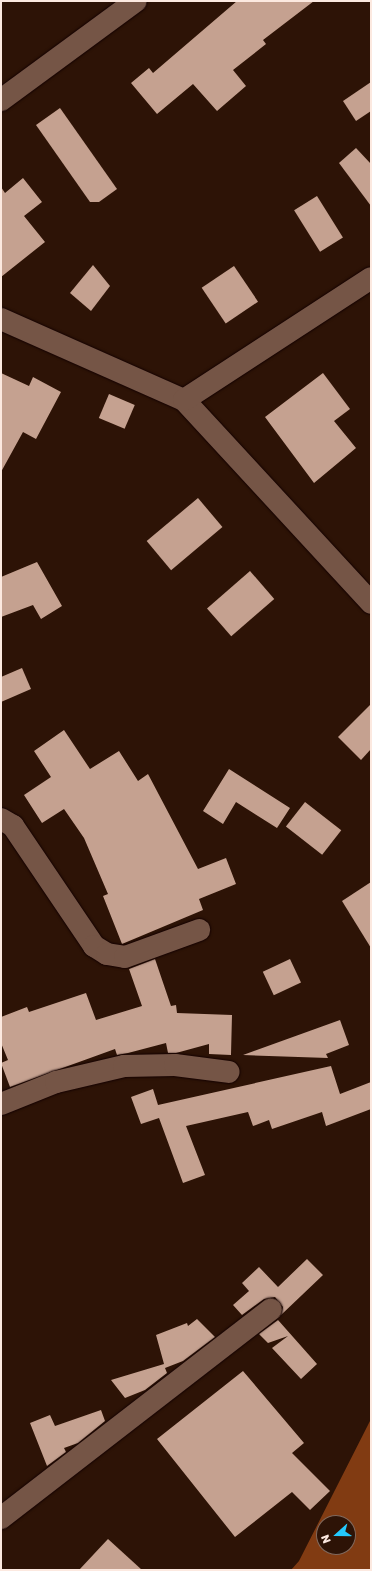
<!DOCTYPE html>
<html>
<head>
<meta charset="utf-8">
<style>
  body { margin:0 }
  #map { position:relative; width:372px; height:1571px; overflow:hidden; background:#2d1306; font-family:"Golos Text",sans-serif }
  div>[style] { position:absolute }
  .water>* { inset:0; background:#813b12 }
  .building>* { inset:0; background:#c5a190; transform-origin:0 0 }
  .roads { filter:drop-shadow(0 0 1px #140100) drop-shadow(0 0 1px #140100) }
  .street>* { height:22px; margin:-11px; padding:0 11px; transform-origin:11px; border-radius:11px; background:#755546 }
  span { translate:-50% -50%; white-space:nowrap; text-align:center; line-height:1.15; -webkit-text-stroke:4px #2d1306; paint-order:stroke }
  .frame { position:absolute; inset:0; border:2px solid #fce9e0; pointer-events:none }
  .north { position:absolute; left:316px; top:1515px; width:40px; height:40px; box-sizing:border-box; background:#2d1306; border:1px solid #80695d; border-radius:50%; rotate:249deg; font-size:11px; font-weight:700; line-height:16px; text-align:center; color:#fce9e0 }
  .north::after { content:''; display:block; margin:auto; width:14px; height:18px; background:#24c9fe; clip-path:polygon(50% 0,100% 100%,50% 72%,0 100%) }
</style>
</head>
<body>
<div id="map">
  <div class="water">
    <div style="clip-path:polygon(evenodd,371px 1419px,371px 1570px,291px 1570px,299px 1561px,371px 1419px,324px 1523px,348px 1523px,348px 1547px,324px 1547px,324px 1523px)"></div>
  </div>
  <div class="building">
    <div style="clip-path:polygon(237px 1px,314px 1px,263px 40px,266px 44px,233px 70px,246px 86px,217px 111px,193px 84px,157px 114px,131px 83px,149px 68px,153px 73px)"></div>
    <div style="clip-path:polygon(371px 82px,371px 111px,356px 121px,343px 101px)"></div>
    <div style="clip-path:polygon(60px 108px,117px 189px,99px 202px,90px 202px,36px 125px)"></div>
    <div style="clip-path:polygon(356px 148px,371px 164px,371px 206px,339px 163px)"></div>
    <div style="clip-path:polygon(23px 178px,42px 202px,24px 216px,45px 242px,1px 277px,1px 187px,5px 193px)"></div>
    <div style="left:317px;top:196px;width:49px;height:27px;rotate:58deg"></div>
    <div style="clip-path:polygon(93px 265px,110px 286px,91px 311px,70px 293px)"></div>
    <div style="left:234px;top:266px;width:43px;height:39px;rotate:56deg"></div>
    <div style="clip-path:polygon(1px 373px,29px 386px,33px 377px,61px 392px,36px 439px,23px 432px,1px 472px)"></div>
    <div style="clip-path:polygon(323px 373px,350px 409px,334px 421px,356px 448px,314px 483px,265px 417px)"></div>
    <div style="left:109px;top:394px;width:28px;height:26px;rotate:23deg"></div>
    <div style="left:198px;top:498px;width:38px;height:67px;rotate:50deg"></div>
    <div style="clip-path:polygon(37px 562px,62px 606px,41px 619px,33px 605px,1px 617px,1px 577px)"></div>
    <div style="left:250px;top:571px;width:37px;height:57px;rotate:49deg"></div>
    <div style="clip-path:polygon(22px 668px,31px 689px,1px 702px,1px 677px)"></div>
    <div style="clip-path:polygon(371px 704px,371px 749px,361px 760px,338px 737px)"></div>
    <div style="clip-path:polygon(64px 730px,90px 769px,119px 751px,138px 781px,148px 774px,198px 869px,226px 858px,236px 884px,199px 899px,203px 910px,122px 944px,103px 896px,108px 894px,84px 838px,64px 809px,42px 823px,24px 795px,51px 777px,34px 751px)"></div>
    <div style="clip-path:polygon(229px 769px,290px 808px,277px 828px,236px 802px,223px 824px,203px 811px)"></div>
    <div style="left:305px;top:802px;width:46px;height:31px;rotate:38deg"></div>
    <div style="clip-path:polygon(371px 882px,371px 948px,342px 901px)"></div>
    <div style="clip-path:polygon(155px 959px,171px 1006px,176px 1005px,177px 1013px,232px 1015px,231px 1055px,209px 1054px,209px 1044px,176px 1053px,168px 1053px,166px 1043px,128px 1053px,117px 1055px,115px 1049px,10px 1087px,1px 1063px,8px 1060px,1px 1043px,1px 1017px,27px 1007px,29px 1012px,86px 993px,96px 1020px,142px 1006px,129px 969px)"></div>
    <div style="left:290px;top:959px;width:26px;height:30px;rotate:65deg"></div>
    <div style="clip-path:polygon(340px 1020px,349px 1045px,326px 1054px,328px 1058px,243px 1055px)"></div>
    <div style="clip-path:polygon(331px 1066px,340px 1094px,371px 1082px,371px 1109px,326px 1126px,322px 1112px,272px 1129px,269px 1120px,253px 1126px,248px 1112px,186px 1126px,205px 1175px,183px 1183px,159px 1118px,141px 1124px,131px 1097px,153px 1089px,158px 1105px)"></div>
    <div style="clip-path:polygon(307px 1259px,323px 1275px,281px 1315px,283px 1307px,275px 1297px,264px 1299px,242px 1315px,233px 1305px,249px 1291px,242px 1283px,259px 1267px,278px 1287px)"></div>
    <div style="clip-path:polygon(197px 1319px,215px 1337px,183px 1361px,165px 1368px,167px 1373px,145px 1390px,125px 1398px,111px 1380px,164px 1364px,156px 1335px,187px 1323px,188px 1326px)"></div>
    <div style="clip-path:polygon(278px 1320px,317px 1364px,301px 1379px,272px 1348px,288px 1336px,268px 1343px,259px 1334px)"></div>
    <div style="clip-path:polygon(243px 1371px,304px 1443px,292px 1453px,330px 1491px,310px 1510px,292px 1492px,235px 1537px,157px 1439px)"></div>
    <div style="clip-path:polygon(101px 1410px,105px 1421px,78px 1443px,64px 1448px,66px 1452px,47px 1466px,30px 1423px,50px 1415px,55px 1426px)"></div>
    <div style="clip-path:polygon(108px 1539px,142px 1570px,79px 1570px)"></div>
  </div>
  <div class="roads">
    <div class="street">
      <div style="left:1px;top:100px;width:167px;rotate:-36.3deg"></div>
      <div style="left:1px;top:319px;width:200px;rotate:23.9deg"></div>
      <div style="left:184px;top:400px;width:276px;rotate:47.3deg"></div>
      <div style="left:184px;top:400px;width:223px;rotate:-33.1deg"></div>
      <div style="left:1px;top:819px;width:14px;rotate:30deg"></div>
      <div style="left:13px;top:826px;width:145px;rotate:56deg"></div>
      <div style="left:94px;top:946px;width:15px;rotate:32deg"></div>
      <div style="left:107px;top:954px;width:18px;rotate:9deg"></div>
      <div style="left:125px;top:957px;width:79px;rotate:-20deg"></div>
      <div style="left:1px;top:1104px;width:59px;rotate:-21.8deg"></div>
      <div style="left:56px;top:1082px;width:70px;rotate:-13.2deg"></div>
      <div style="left:124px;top:1066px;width:51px;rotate:-1.1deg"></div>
      <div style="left:175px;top:1065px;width:54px;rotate:7.4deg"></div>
      <div style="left:1px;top:1518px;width:341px;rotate:-37.7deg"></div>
    </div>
  </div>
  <div class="frame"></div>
  <div class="north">N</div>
</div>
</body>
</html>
